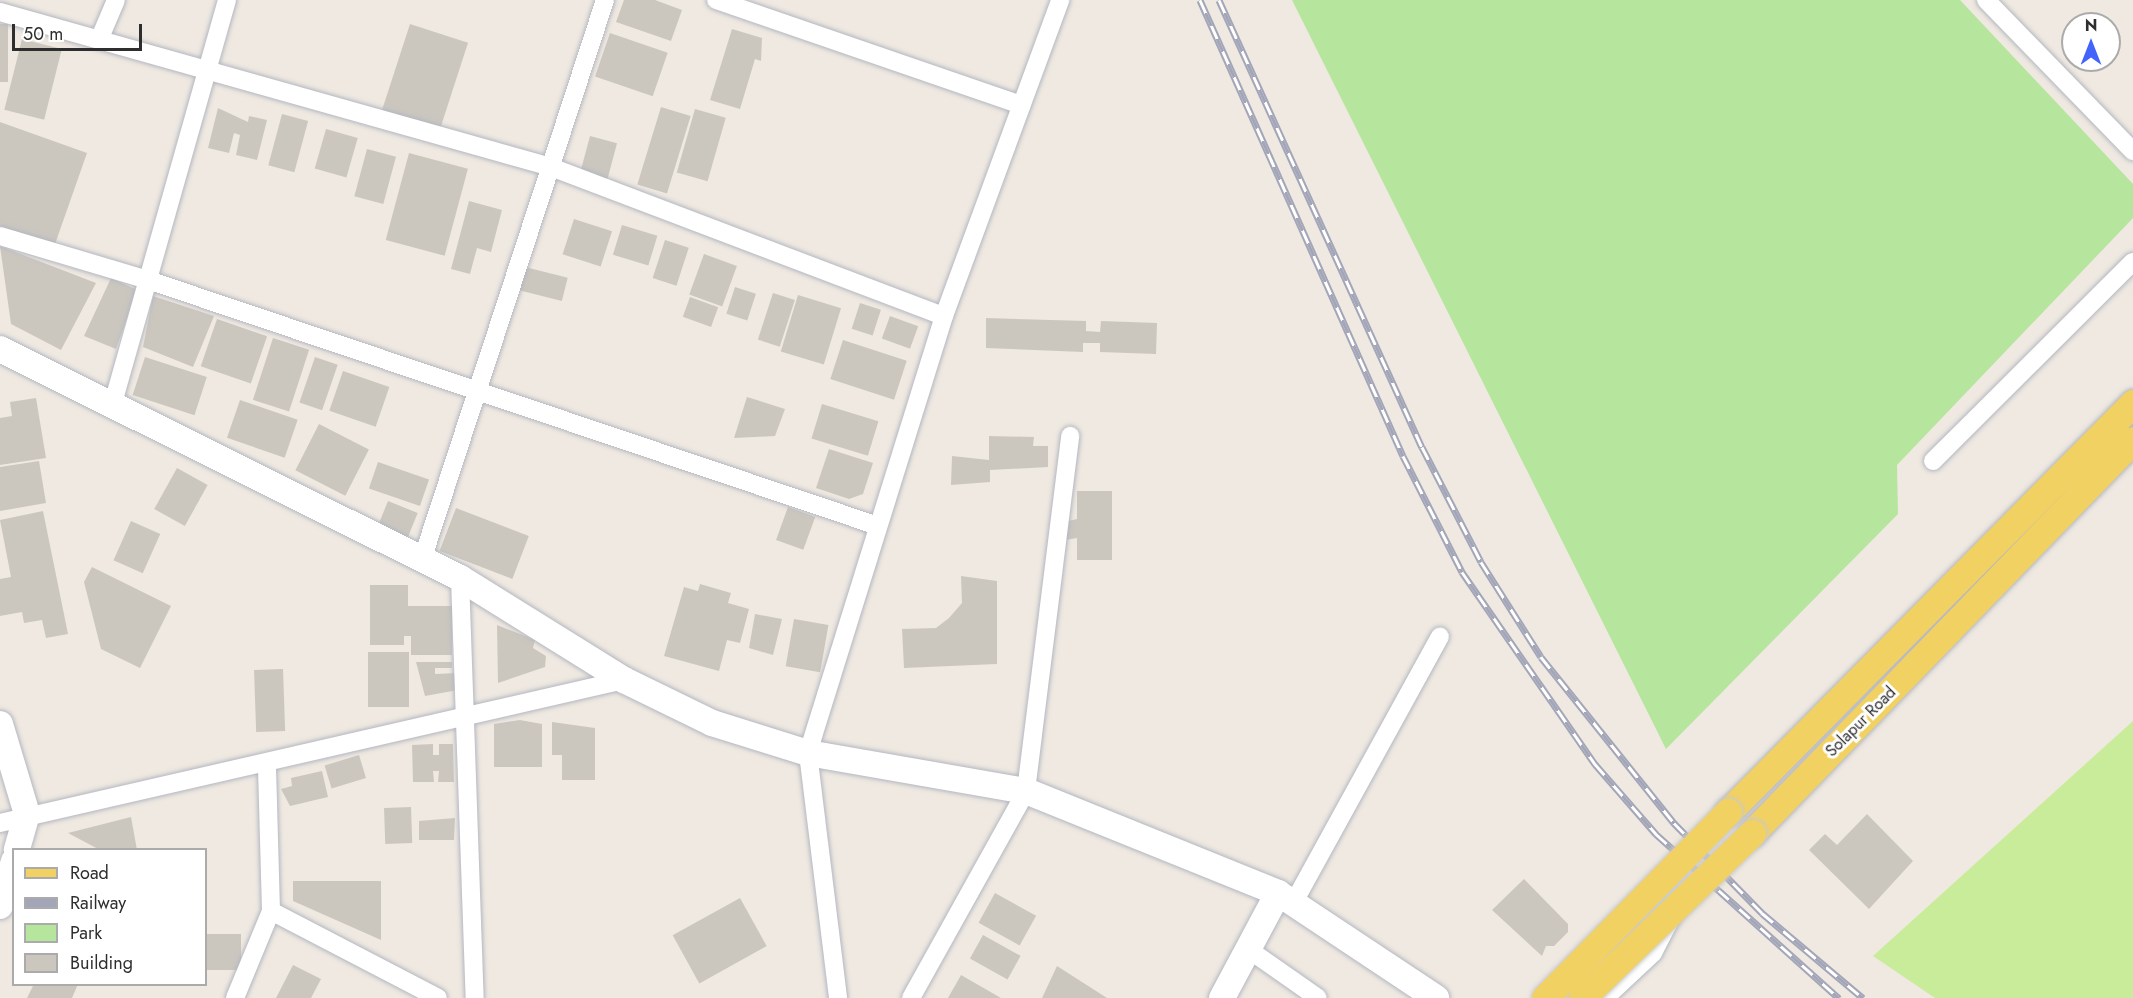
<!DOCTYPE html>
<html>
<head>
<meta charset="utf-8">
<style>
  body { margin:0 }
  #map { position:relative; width:2133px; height:998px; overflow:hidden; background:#efe9e1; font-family:Jost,sans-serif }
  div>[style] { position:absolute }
  .green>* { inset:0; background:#b6e59e }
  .pitch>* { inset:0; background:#c9ec9a }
  .building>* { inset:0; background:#cbc7bf; transform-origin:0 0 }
  .roads { filter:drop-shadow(0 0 2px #b4b7c1) drop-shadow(0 0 2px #b4b7c1) }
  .street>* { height:18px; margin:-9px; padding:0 9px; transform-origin:9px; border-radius:9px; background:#fff }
  .secondary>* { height:26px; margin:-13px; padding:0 13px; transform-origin:13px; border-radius:13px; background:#fff }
  .primary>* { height:27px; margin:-13.5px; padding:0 13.5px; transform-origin:13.5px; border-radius:13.5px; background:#f2d163 }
  .rail>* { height:7px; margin-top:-3.5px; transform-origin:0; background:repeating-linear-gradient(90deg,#fff 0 14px,#a3a6b8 0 28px); box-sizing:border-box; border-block:2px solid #a3a6b8 }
  .bridges { filter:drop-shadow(0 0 2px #c9c9c9) drop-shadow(0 0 2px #c9c9c9) }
  .primary-bridge>* { height:27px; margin:-13.5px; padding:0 13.5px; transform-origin:13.5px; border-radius:13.5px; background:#f2d163 }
  span { translate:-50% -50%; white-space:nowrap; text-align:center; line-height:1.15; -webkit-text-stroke:6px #fff; paint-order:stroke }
  .street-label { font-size:16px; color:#2e2e2e }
  .legend { position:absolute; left:12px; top:848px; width:195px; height:138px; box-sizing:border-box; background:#fff; border:2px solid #ababab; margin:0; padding:8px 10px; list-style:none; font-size:18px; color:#2e2e2e }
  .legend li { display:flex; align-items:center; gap:12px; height:30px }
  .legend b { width:30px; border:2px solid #ababab }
  .north { position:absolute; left:2061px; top:12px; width:60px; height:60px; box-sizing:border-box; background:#fff; border:2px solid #ababab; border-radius:50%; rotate:0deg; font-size:16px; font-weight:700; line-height:24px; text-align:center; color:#2e2e2e }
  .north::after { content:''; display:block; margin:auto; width:21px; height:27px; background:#4264fb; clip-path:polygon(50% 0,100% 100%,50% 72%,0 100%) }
  .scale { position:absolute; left:12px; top:24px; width:130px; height:27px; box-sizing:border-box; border:3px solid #2e2e2e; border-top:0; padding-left:8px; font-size:18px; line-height:21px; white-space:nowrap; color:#2e2e2e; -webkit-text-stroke:4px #fff; paint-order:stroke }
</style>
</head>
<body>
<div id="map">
  <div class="green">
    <div style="clip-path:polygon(1292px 0,1960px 0,2133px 184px,2133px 218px,1897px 465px,1898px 514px,1666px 749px)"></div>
  </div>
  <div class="pitch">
    <div style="clip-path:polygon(2133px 721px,2133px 998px,1935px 998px,1873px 956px)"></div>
  </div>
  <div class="building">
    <div style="clip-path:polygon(624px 0,655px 0,682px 10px,671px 41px,616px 22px)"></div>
    <div style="left:0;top:24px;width:8px;height:58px"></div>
    <div style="left:410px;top:24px;width:61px;height:91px;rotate:18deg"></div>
    <div style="clip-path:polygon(732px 29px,762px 38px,761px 61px,755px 59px,740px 109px,710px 100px)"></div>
    <div style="left:610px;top:33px;width:61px;height:46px;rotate:19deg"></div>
    <div style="left:22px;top:39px;width:41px;height:73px;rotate:14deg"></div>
    <div style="left:661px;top:107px;width:31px;height:81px;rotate:17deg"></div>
    <div style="clip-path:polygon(218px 108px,248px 122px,249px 116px,267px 120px,257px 160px,236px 155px,240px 135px,234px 133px,229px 153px,208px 148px)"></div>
    <div style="left:695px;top:109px;width:32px;height:66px;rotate:16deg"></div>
    <div style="left:282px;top:114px;width:27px;height:53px;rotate:15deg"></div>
    <div style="clip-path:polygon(0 122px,87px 153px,54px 247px,0 228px)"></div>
    <div style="left:326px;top:129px;width:33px;height:41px;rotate:16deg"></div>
    <div style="left:590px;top:136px;width:28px;height:37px;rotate:15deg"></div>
    <div style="left:367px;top:149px;width:30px;height:49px;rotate:15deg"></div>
    <div style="left:409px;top:153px;width:61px;height:90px;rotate:15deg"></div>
    <div style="clip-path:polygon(469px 201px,502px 210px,491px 252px,477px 248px,470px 274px,451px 269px)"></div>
    <div style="left:574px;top:219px;width:40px;height:37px;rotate:18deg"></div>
    <div style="left:622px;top:225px;width:37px;height:31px;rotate:17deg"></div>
    <div style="left:665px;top:240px;width:25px;height:40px;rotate:18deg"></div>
    <div style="clip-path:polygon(0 246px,96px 283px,61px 350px,11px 324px)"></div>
    <div style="left:704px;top:254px;width:35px;height:43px;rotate:20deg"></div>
    <div style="left:525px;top:267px;width:44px;height:24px;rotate:14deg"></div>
    <div style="clip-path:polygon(111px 278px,137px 290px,116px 349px,84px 336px)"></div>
    <div style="left:735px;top:287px;width:22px;height:28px;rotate:18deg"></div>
    <div style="left:773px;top:293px;width:23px;height:49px;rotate:18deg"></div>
    <div style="left:798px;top:295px;width:45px;height:59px;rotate:17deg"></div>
    <div style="clip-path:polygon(153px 296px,214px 316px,193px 367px,143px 347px)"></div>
    <div style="left:690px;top:297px;width:30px;height:21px;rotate:20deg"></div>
    <div style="left:860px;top:303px;width:22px;height:27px;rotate:18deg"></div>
    <div style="left:890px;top:316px;width:30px;height:24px;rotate:20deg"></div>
    <div style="clip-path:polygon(986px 318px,1086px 321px,1086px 331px,1100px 332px,1101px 321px,1157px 323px,1156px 354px,1100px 352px,1100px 343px,1083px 343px,1083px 352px,986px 348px)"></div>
    <div style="left:217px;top:319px;width:53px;height:50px;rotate:19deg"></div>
    <div style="left:273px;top:338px;width:38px;height:65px;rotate:18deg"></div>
    <div style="left:843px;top:340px;width:67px;height:41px;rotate:18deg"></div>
    <div style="left:145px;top:357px;width:65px;height:40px;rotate:18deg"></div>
    <div style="left:315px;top:357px;width:24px;height:48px;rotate:19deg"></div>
    <div style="left:343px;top:371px;width:49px;height:42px;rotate:19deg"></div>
    <div style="clip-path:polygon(747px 397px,785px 409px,775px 436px,734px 438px)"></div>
    <div style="clip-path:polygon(36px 398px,46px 458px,0 465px,0 418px,12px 416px,10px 402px)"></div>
    <div style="left:240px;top:400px;width:61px;height:40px;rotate:19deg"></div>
    <div style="left:822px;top:404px;width:59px;height:36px;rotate:17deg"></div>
    <div style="left:319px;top:424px;width:56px;height:52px;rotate:27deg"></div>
    <div style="clip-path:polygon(989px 436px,1034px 437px,1033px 446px,1048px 446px,1048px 467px,990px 470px,990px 482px,951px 485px,952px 456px,989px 460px)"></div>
    <div style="clip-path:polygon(829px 449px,873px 463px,863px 494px,849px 499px,816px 488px)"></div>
    <div style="clip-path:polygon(39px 461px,46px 503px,0 511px,0 467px)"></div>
    <div style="left:378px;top:462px;width:54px;height:28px;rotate:19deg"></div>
    <div style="left:177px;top:468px;width:35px;height:47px;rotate:29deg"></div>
    <div style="clip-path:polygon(1077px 491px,1112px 491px,1112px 560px,1077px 560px,1077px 538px,1065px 540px,1068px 521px,1077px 519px)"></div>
    <div style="left:388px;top:501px;width:32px;height:27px;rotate:22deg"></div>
    <div style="left:788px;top:507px;width:29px;height:35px;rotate:20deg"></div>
    <div style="left:456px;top:508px;width:78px;height:46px;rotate:21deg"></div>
    <div style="clip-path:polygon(43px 511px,68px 634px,46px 638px,42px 620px,24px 623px,22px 612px,0 616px,0 579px,11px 577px,0 520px)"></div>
    <div style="left:131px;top:521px;width:32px;height:43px;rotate:24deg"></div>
    <div style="clip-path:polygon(92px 567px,171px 606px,140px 668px,101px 649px,84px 582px)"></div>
    <div style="clip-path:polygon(961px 576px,997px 581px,997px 664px,904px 668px,902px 629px,936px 628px,949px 618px,962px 603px)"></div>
    <div style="clip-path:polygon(700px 584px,731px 593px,728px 603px,749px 609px,740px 643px,727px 640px,719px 671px,664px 656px,684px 587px,698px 591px)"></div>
    <div style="clip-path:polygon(370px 585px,408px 585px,408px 606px,452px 606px,452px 655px,411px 655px,411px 636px,404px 636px,404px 645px,370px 645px)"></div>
    <div style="clip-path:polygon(755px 614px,782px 619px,773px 655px,749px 648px)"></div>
    <div style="left:794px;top:619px;width:35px;height:48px;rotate:10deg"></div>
    <div style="clip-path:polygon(497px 625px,535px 640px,533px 648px,546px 656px,545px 667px,498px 683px)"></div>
    <div style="left:368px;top:652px;width:41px;height:55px"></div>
    <div style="clip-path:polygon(416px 662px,452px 662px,452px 668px,435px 668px,435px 674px,458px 673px,458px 690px,425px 696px)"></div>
    <div style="left:283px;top:669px;width:62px;height:29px;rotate:88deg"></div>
    <div style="clip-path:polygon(520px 720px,542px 724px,542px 767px,494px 767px,494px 724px)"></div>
    <div style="clip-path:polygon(552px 722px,595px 728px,595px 780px,562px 780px,562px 755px,552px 755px)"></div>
    <div style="clip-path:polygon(433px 744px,433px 755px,439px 755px,439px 744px,453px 744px,454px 782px,438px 782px,439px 771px,433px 771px,434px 782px,413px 782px,412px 745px)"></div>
    <div style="left:359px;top:755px;width:24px;height:36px;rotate:73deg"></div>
    <div style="clip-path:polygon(322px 771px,328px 797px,290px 806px,281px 789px,292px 786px,291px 778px)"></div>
    <div style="left:411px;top:807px;width:36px;height:27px;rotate:88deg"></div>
    <div style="clip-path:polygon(1867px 814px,1913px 861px,1869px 909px,1809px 850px,1825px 834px,1837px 845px)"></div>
    <div style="clip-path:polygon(131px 817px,137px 850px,100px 850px,68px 833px)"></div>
    <div style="clip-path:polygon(455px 818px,454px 840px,419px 840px,419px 821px)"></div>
    <div style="clip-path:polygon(1524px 879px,1568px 924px,1568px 932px,1554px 946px,1546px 946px,1542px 956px,1492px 910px)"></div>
    <div style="clip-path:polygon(293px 881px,381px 881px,381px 940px,293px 901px)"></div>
    <div style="left:995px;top:893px;width:47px;height:34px;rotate:29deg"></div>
    <div style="left:740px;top:898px;width:55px;height:77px;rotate:61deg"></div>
    <div style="left:206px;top:934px;width:35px;height:36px"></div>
    <div style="left:983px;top:935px;width:43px;height:27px;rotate:29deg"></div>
    <div style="clip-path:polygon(293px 965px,321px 979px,311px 998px,276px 998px)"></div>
    <div style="clip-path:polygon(1057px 966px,1107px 998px,1042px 998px)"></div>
    <div style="clip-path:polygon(961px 975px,1001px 998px,948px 998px)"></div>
    <div style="clip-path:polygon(34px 984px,78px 984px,72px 998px,27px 998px)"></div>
  </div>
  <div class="roads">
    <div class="street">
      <div style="left:716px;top:0;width:323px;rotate:19deg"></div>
      <div style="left:1986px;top:0;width:211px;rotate:45.8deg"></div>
      <div style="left:0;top:12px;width:572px;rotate:15.71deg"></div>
      <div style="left:551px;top:167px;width:420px;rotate:20.8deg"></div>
      <div style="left:944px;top:316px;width:458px;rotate:107.3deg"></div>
      <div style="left:808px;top:753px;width:247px;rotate:83deg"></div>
      <div style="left:99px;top:40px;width:43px;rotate:-67deg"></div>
      <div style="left:0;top:236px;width:158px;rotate:16.6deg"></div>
      <div style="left:151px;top:281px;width:764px;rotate:18.62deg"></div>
      <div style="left:944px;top:316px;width:337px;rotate:-69.8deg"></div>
      <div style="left:113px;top:403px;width:419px;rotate:-74.2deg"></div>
      <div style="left:1933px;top:461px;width:282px;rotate:-44.9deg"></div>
      <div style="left:422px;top:560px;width:589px;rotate:-71.9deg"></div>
      <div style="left:460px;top:578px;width:420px;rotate:88deg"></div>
      <div style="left:0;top:823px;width:640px;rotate:-12.91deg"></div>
      <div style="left:1294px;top:902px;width:303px;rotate:-61.2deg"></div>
      <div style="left:271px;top:911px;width:188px;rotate:27.5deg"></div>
      <div style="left:1248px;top:949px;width:85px;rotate:35deg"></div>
      <div style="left:235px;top:998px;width:94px;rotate:-67.5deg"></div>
      <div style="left:271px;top:911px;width:147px;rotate:-91.6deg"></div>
      <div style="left:911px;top:998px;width:237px;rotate:-60.9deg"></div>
      <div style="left:1026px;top:791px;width:358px;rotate:-82.9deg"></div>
      <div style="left:1605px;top:998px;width:66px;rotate:-43.2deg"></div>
      <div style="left:1653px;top:953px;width:42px;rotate:-62.8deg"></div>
    </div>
    <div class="secondary">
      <div style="left:0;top:349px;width:514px;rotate:26.47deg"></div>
      <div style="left:460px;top:578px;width:193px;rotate:31.9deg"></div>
      <div style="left:624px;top:680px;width:98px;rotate:26deg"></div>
      <div style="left:712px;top:723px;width:101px;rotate:17.4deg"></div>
      <div style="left:808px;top:753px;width:221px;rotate:9.9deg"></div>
      <div style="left:1026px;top:791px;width:272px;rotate:22deg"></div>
      <div style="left:1278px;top:893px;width:190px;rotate:33.6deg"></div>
      <div style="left:0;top:724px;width:94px;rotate:73.3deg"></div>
      <div style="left:27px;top:814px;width:37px;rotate:106deg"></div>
      <div style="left:0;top:906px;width:47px;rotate:-72.7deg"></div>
      <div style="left:1222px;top:998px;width:119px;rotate:-61.9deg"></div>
    </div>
    <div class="primary">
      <div style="left:1728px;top:812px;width:576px;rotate:-45.28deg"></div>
      <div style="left:1752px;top:833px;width:547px;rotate:-45.89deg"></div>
    </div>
  </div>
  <div class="rail">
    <div style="left:1200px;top:0;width:499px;rotate:66deg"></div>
    <div style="left:1403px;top:456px;width:130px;rotate:63deg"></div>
    <div style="left:1462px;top:572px;width:234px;rotate:55.3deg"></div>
    <div style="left:1595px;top:764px;width:93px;rotate:48.9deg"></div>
    <div style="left:1656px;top:834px;width:246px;rotate:41.9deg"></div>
    <div style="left:1219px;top:0;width:491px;rotate:65.6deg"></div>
    <div style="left:1422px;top:447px;width:129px;rotate:62.8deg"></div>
    <div style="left:1481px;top:562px;width:112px;rotate:57.7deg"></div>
    <div style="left:1541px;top:657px;width:213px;rotate:51.3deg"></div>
    <div style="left:1674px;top:823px;width:126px;rotate:45.6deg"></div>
    <div style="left:1762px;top:913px;width:132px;rotate:40.1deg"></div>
  </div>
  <div class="bridges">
    <div class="primary-bridge">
      <div style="left:1545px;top:998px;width:261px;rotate:-45.5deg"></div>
      <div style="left:1582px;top:998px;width:237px;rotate:-44.1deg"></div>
    </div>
  </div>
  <div class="street-label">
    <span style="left:1861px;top:722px;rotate:-45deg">Solapur Road</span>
  </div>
  <ul class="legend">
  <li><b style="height:8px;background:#f2d163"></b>Road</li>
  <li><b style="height:8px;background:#a3a6b8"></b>Railway</li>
  <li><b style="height:16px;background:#b6e59e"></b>Park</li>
  <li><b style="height:16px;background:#cbc7bf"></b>Building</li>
  </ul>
  <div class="north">N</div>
  <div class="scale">50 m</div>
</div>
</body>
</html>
